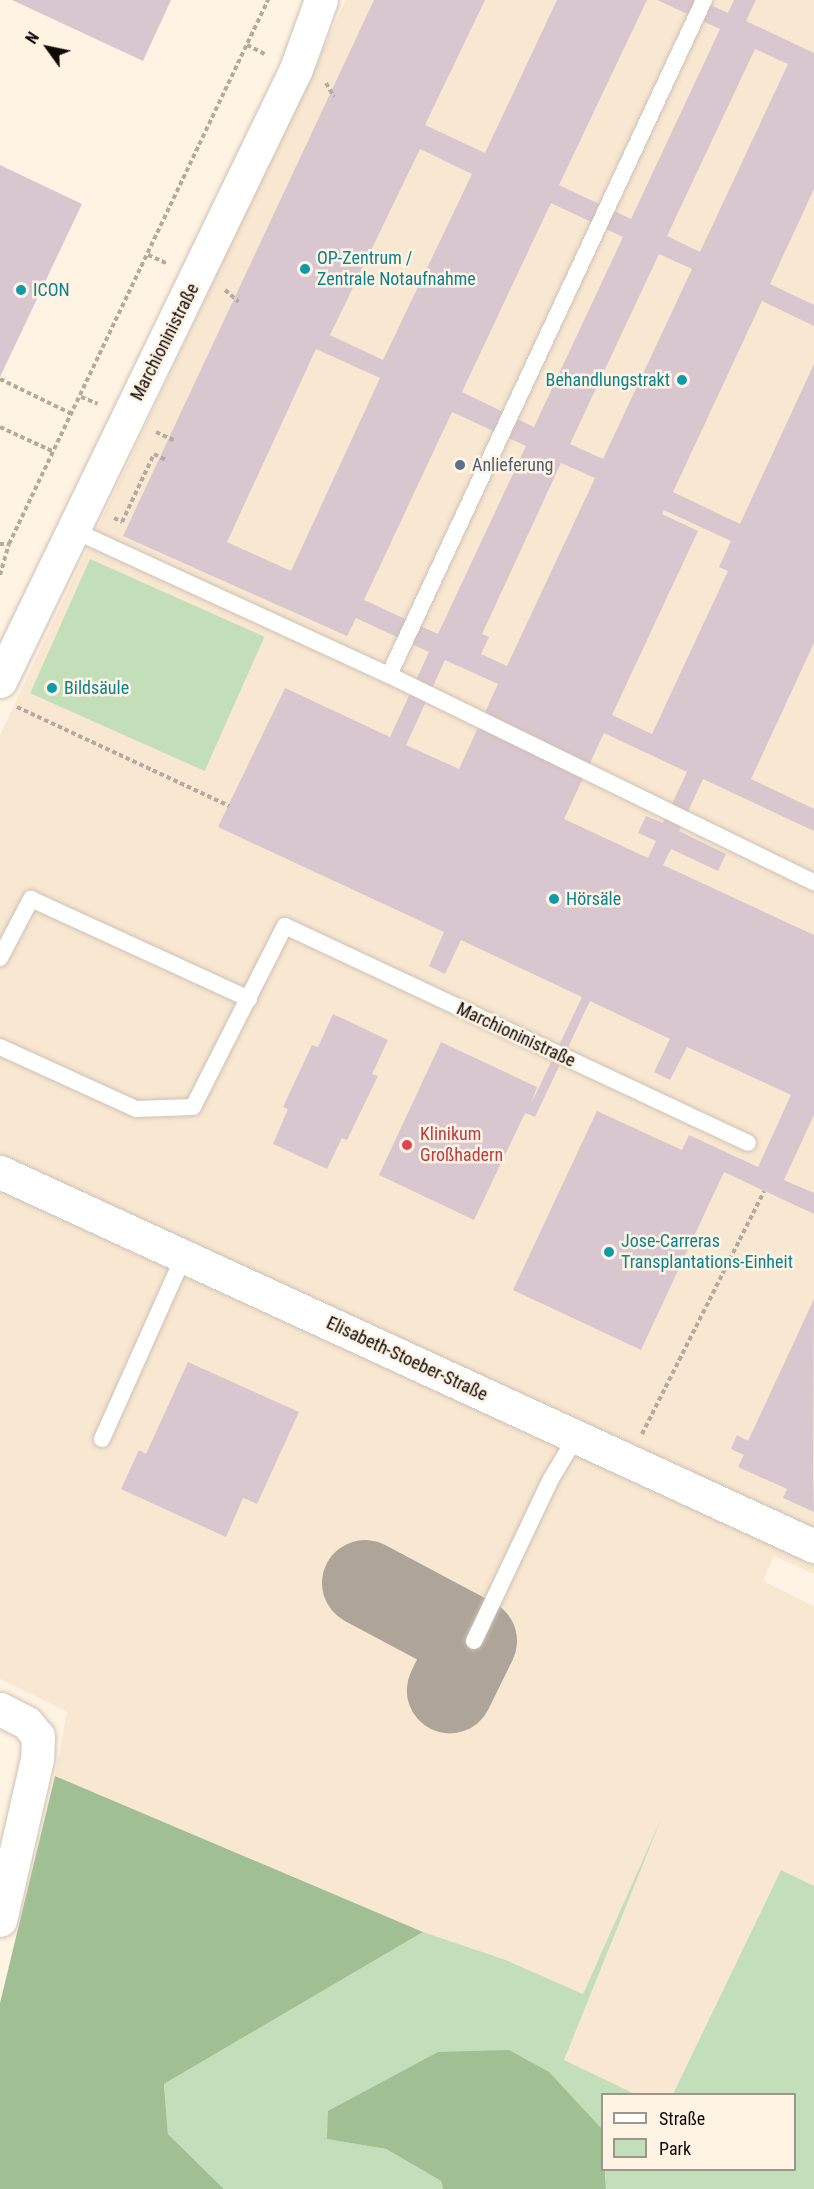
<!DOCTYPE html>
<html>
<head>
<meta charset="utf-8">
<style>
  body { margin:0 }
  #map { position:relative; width:814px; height:2189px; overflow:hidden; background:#fff3e3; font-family:"Roboto Condensed",sans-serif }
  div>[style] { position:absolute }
  .built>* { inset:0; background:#f8e7d1 }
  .green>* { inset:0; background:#c3dfb9; transform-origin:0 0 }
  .forest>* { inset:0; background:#a0c094 }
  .taxiway>* { height:86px; margin:-43px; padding:0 43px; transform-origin:43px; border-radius:43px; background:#aea498 }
  .building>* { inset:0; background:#d9c7d0 }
  .path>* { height:4px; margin-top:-2px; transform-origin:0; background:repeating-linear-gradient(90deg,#b4aa9e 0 4.5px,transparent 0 7.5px) }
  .roads { filter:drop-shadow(0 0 2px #cec2b3) drop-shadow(0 0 2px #cec2b3) }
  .lane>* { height:16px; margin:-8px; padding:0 8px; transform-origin:8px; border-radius:8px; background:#fff }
  .street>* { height:33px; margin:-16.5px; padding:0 16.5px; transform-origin:16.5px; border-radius:16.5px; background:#fff }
  .dots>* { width:16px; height:16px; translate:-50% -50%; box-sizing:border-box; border:3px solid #fff3e3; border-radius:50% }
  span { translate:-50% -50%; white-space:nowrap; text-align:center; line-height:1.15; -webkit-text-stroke:5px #fff3e3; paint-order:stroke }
  .culture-label { font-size:18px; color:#0d838f }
  .left { translate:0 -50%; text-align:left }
  .right { translate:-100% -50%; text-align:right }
  .street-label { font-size:18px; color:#0f0b07 }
  .service-label { font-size:18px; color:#4e5e75 }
  .health-label { font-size:18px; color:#be3a42 }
  .legend { position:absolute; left:601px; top:2093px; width:195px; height:78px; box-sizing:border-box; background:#fff3e3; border:2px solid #9f968b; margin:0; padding:8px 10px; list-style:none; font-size:18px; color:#0f0b07 }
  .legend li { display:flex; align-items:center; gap:12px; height:30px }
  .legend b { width:30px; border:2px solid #9f968b }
  .north { position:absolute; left:18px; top:18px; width:60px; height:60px; -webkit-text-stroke:4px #fff3e3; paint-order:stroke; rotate:303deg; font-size:16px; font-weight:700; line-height:24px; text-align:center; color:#0f0b07 }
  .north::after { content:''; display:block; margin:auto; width:21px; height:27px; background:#0f0b07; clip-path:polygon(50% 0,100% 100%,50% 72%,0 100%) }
</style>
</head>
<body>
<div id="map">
  <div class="built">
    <div style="clip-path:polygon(346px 0,814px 0,814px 1574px,774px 1556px,763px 1581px,814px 1606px,814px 1886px,781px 1870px,673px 2094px,635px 2094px,563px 2060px,653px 1838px,583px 1994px,506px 1960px,423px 1932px,55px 1776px,67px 1712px,0 1679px,0 735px)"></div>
  </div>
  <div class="green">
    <div style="left:90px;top:559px;width:191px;height:147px;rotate:24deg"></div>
    <div style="clip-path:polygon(662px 1817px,564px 2060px,635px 2094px,602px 2094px,602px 2136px,602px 2129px,328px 2111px,328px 2139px,386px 2149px,441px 2181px,443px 2189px,224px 2189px,168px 2134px,164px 2084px,423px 1932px,506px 1960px,583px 1994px)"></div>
    <div style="clip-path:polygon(781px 1870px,814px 1886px,814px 2189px,606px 2189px,605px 2170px,794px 2170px,794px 2094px,673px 2094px)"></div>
  </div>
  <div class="forest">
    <div style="clip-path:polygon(55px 1776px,423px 1932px,164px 2084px,168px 2134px,224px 2189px,0 2189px,0 2003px)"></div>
    <div style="clip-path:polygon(509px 2050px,549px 2072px,602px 2129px,606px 2189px,443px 2189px,441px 2181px,386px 2149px,327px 2139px,328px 2111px,438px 2052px)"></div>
  </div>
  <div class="taxiway">
    <div style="left:365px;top:1583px;width:123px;rotate:28deg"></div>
    <div style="left:474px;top:1641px;width:55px;rotate:116.1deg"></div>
  </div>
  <div class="building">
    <div style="clip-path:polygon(12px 0,171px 0,143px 61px)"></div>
    <div style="clip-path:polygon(evenodd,374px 0,485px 0,425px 125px,485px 153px,557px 0,647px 0,559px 185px,631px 219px,720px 29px,657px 0,700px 0,728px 13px,734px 0,756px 0,746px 21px,814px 53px,814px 189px,770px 284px,814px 305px,814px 326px,762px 301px,673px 492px,740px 524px,814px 364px,814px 643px,751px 779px,814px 809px,814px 831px,703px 779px,679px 831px,726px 854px,718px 871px,671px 849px,663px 865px,814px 935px,814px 1115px,784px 1180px,814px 1193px,814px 1214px,724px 1172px,641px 1350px,513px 1290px,597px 1111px,682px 1150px,689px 1135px,758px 1167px,791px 1095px,687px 1047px,670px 1080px,654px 1072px,670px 1039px,590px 1001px,535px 1117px,525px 1113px,474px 1220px,379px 1175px,441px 1042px,537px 1087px,531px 1104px,582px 997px,461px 940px,445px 974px,429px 966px,444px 932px,218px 827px,285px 688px,390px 737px,429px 652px,356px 618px,347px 636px,123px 536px,374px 0,755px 49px,788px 64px,700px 252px,667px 236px,755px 49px,374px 0,420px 149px,472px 174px,383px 360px,330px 335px,420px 149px,374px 0,551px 203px,623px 237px,534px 427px,462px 392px,551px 203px,374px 0,659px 254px,692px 269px,603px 459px,570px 444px,659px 254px,374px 0,316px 349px,380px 378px,291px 571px,227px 542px,316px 349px,374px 0,452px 412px,526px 446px,438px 634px,364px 600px,452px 412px,374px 0,561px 463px,595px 478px,507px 666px,481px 654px,489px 637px,482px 634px,561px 463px,374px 0,664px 510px,731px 541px,719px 567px,728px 571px,652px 734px,612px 715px,698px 531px,662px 514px,664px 510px,374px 0,445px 660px,498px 684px,459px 769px,406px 745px,445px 660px,374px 0,604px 733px,687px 772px,663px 823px,646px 816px,638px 833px,656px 841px,648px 858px,564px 819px,604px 733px)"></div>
    <div style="clip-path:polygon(0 165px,82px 204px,0 377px)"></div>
    <div style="clip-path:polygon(333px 1014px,388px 1040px,372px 1074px,378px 1076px,347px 1140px,342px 1138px,327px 1169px,273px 1144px,288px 1109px,283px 1107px,312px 1045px,318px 1047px)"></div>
    <div style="clip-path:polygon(814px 1299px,813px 1473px,814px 1512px,783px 1498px,787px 1489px,738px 1467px,744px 1455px,731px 1449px,737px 1435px,748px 1441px)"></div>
    <div style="clip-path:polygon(188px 1362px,299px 1412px,257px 1504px,243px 1498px,226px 1537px,121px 1489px,139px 1450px,146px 1454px)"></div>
  </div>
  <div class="path">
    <div style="left:247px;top:45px;width:22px;rotate:27deg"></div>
    <div style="left:326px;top:83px;width:16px;rotate:60deg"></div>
    <div style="left:148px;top:255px;width:20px;rotate:24deg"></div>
    <div style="left:225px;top:290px;width:18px;rotate:41deg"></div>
    <div style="left:0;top:379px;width:80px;rotate:25.9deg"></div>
    <div style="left:81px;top:397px;width:18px;rotate:22deg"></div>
    <div style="left:0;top:427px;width:60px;rotate:24.8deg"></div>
    <div style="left:156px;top:432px;width:21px;rotate:25deg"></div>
    <div style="left:114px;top:518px;width:9px;rotate:27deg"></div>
    <div style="left:122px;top:522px;width:75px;rotate:-64.8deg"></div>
    <div style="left:154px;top:454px;width:13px;rotate:27deg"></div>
    <div style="left:0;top:544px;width:9px"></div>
    <div style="left:0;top:575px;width:32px;rotate:-74deg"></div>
    <div style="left:9px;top:544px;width:603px;rotate:-64.54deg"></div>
    <div style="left:17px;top:707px;width:234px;rotate:25deg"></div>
    <div style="left:642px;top:1434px;width:272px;rotate:-63.3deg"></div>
  </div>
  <div class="roads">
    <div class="lane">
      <div style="left:71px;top:529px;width:350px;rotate:24.7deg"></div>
      <div style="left:389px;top:675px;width:473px;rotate:26deg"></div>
      <div style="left:389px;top:675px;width:745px;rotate:-64.98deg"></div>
      <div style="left:0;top:958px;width:67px;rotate:-62.3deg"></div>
      <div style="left:31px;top:899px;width:240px;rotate:24.6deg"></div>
      <div style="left:0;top:1047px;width:149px;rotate:24.5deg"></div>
      <div style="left:136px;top:1109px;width:57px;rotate:-2deg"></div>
      <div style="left:193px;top:1107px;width:203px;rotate:-63.1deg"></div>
      <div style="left:285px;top:926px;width:511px;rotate:25.11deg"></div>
      <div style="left:102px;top:1439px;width:201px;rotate:-65.9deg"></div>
      <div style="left:474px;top:1641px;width:179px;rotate:-64.6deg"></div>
      <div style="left:551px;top:1479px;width:49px;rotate:-59.2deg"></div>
    </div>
    <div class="street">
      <div style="left:0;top:681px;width:680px;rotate:-64.19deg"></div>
      <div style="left:296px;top:69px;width:73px;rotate:-70.1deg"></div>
      <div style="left:0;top:1172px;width:896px;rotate:24.68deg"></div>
      <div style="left:0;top:1709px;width:30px;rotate:27deg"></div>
      <div style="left:27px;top:1723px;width:17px;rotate:50deg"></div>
      <div style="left:38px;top:1736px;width:23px;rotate:92deg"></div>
      <div style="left:37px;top:1759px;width:165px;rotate:102.9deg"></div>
    </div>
  </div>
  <div class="dots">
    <div style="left:305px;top:269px;background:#0f9aa8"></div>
    <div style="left:21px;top:290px;background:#0f9aa8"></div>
    <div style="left:682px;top:380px;background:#0f9aa8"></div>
    <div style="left:460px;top:465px;background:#5c6f8a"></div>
    <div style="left:52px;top:688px;background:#0f9aa8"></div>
    <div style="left:554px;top:899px;background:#0f9aa8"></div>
    <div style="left:407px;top:1145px;background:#e0444e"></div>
    <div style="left:609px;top:1252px;background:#0f9aa8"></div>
  </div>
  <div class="culture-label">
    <span class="left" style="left:317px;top:269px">OP-Zentrum /<br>Zentrale Notaufnahme</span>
    <span class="left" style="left:33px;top:290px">ICON</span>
    <span class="right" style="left:670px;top:380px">Behandlungstrakt</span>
    <span class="left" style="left:64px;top:688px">Bildsäule</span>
    <span class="left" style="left:566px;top:899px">Hörsäle</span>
    <span class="left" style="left:621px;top:1252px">Jose-Carreras<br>Transplantations-Einheit</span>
  </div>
  <div class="street-label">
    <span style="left:165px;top:342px;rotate:-63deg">Marchioninistraße</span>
    <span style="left:516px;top:1035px;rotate:25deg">Marchioninistraße</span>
    <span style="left:407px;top:1359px;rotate:25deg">Elisabeth-Stoeber-Straße</span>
  </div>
  <div class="service-label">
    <span class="left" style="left:472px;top:465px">Anlieferung</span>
  </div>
  <div class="health-label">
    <span class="left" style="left:420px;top:1145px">Klinikum<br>Großhadern</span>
  </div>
  <ul class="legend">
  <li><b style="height:8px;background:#fff"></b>Straße</li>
  <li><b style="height:16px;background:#c3dfb9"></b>Park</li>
  </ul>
  <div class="north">N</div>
</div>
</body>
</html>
